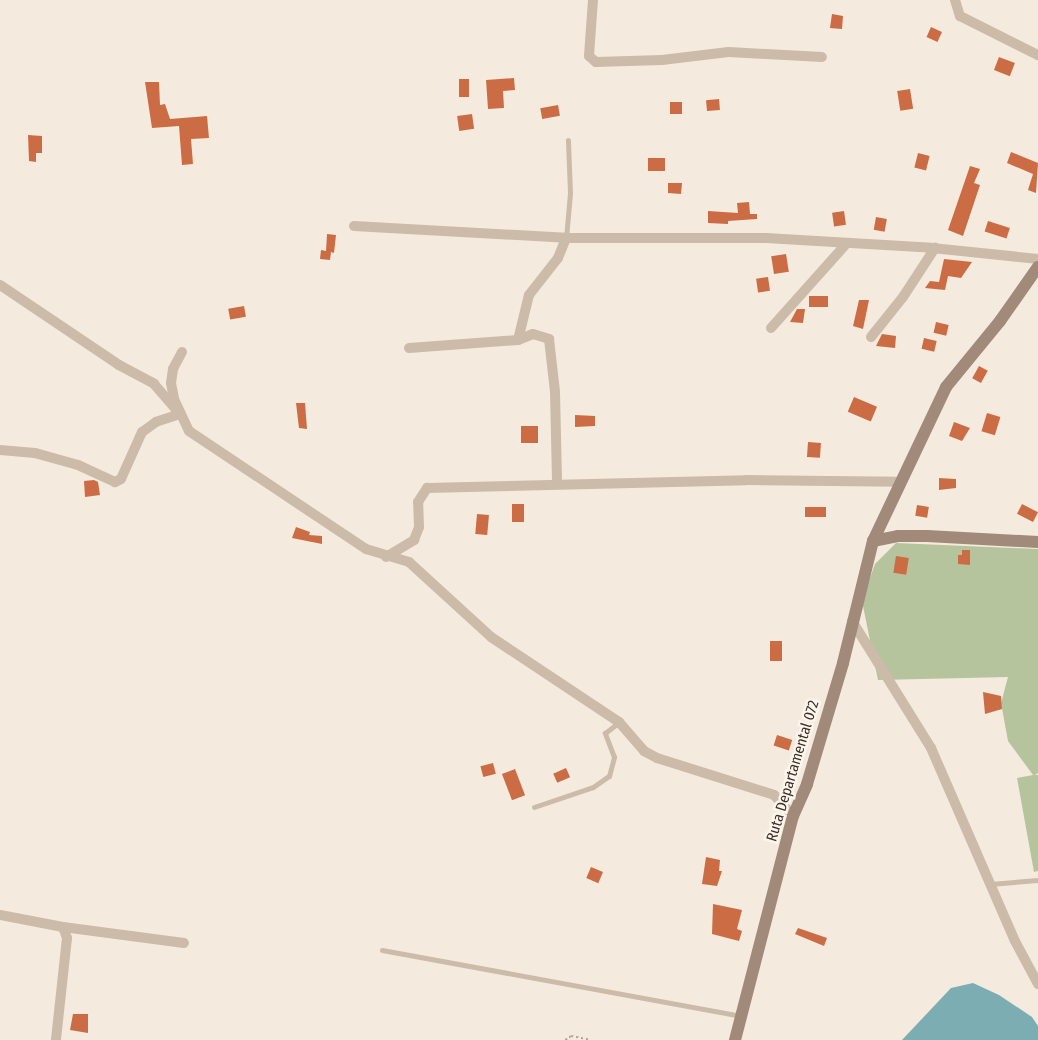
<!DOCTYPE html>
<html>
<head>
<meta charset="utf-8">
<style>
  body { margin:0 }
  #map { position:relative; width:1038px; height:1040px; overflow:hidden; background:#f4ebde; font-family:"Fira Sans Condensed",sans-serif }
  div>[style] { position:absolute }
  .green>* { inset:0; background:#b5c49d }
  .water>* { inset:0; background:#7badb3 }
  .building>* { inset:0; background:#cc6c44; transform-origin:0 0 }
  .path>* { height:2px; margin-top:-1px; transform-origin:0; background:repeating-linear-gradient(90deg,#b9a593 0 2.5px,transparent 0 5px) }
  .lane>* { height:5px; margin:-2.5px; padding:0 2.5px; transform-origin:2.5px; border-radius:2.5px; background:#cdbba9 }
  .street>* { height:10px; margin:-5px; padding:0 5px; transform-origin:5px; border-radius:5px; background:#cdbba9 }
  .secondary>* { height:12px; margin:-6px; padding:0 6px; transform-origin:6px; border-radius:6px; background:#a18a7a }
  span { translate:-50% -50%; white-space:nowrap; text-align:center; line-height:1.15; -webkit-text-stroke:5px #fbf5eb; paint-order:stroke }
  .street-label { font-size:15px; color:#3a2f29 }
</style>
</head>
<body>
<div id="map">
  <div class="green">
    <div style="clip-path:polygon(896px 543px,1038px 549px,1038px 773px,1035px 775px,1038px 775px,1038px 871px,1034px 872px,1017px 778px,1033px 775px,1008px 741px,1001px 703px,1008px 677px,878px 680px,862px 601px,875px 564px)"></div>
  </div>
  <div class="water">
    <div style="clip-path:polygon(973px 983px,999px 995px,1032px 1017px,1038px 1026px,1038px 1040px,902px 1040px,951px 988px)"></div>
  </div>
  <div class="building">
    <div style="clip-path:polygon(832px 14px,843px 16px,842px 29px,830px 28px)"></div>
    <div style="left:931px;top:27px;width:12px;height:11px;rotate:24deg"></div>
    <div style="left:999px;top:57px;width:17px;height:14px;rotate:21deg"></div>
    <div style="clip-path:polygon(514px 78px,515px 90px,503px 91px,504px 108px,488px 109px,486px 80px)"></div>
    <div style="left:459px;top:79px;width:10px;height:18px"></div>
    <div style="clip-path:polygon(145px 82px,159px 82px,160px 105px,165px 104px,170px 119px,207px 116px,209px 138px,191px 139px,193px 164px,182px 165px,179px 126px,152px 128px)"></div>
    <div style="left:910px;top:89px;width:20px;height:13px;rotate:81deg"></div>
    <div style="left:719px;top:99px;width:11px;height:13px;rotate:85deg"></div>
    <div style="left:670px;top:102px;width:12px;height:12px"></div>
    <div style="left:558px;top:105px;width:11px;height:18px;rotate:80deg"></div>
    <div style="left:472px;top:114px;width:15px;height:15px;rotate:82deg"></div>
    <div style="clip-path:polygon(28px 135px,42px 136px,42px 153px,36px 153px,36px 162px,29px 161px)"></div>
    <div style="clip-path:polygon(1011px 152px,1038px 163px,1036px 193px,1028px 190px,1033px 174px,1007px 163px)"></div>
    <div style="left:918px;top:153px;width:12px;height:15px;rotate:14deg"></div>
    <div style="left:648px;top:158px;width:17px;height:13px"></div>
    <div style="clip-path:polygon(970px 166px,980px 169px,974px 183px,980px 185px,963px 236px,948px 230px)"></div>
    <div style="clip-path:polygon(668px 183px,682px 183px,681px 194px,668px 193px)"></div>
    <div style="clip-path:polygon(749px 202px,750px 214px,757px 214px,757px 219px,728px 221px,728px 224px,708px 223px,708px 211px,738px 213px,737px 203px)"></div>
    <div style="left:844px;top:211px;width:14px;height:12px;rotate:82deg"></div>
    <div style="left:876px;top:217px;width:11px;height:13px;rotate:10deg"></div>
    <div style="left:988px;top:221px;width:23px;height:11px;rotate:18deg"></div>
    <div style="clip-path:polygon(327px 234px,336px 235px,334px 253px,331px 252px,330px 260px,320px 259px,321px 250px,326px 251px)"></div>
    <div style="left:786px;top:254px;width:18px;height:15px;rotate:81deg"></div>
    <div style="clip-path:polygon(944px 259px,972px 262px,961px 278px,948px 276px,945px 290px,925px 288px,930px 281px,939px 282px)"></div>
    <div style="left:768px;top:277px;width:14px;height:12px;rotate:82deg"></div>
    <div style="left:809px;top:296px;width:19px;height:11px"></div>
    <div style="clip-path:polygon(859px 300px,869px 300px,863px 329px,853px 326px)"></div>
    <div style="left:244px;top:306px;width:11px;height:16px;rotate:80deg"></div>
    <div style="clip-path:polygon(797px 309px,805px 309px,803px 323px,790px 322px)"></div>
    <div style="left:936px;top:322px;width:13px;height:11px;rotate:13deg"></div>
    <div style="clip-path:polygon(882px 334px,896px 336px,895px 348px,876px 346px)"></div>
    <div style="left:924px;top:338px;width:13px;height:11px;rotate:13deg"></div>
    <div style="left:979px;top:366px;width:10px;height:14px;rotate:29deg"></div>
    <div style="left:854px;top:397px;width:25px;height:16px;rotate:23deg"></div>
    <div style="clip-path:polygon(296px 403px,305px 403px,307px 429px,299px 428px)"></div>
    <div style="left:987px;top:413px;width:14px;height:19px;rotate:17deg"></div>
    <div style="clip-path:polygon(575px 415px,595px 416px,595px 426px,575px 427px)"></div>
    <div style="clip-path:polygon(954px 422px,970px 428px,962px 441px,949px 436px)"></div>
    <div style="left:521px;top:426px;width:17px;height:17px"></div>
    <div style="left:808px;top:442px;width:13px;height:15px;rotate:4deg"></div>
    <div style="clip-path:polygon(939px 478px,956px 479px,956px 488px,939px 490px)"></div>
    <div style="clip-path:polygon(94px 480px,98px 482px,100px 495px,85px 497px,84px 481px)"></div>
    <div style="left:512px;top:504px;width:12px;height:18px"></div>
    <div style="left:1022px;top:504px;width:18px;height:11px;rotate:27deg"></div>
    <div style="left:917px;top:505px;width:12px;height:11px;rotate:9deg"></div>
    <div style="left:826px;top:507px;width:10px;height:21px;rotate:90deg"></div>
    <div style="left:477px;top:514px;width:12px;height:20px;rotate:5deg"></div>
    <div style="clip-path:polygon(296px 527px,310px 532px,309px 535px,322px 536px,322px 544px,292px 538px)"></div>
    <div style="clip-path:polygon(962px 550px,970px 550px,970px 565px,958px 564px,958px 555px,962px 555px)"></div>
    <div style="left:896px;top:556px;width:13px;height:17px;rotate:9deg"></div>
    <div style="left:770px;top:641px;width:12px;height:20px"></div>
    <div style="clip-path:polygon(983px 692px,1001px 696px,1002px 709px,985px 714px)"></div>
    <div style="left:777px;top:735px;width:16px;height:11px;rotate:18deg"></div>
    <div style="left:493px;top:763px;width:11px;height:13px;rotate:75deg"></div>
    <div style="left:566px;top:768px;width:10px;height:14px;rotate:66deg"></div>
    <div style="left:515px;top:769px;width:28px;height:14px;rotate:69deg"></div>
    <div style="clip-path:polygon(706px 857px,720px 860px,719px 871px,722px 871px,717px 886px,702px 884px)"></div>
    <div style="left:591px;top:867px;width:13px;height:12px;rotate:23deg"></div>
    <div style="clip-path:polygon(713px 904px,742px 910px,737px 929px,742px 931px,739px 941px,712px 934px)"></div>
    <div style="clip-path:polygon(798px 928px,827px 938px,824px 946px,795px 934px)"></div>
    <div style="clip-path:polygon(73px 1014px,88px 1014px,88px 1033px,70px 1030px)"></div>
  </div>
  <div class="path">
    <div style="left:565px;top:1040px;width:7px;rotate:-34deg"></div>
    <div style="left:571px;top:1036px;width:20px;rotate:11deg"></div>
  </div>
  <div class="lane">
    <div style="left:566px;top:238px;width:45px;rotate:-84.9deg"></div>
    <div style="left:570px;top:193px;width:53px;rotate:-92.2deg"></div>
    <div style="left:534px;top:807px;width:62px;rotate:-18.7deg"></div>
    <div style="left:593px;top:787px;width:19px;rotate:-35deg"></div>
    <div style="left:609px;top:776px;width:20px;rotate:-75deg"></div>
    <div style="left:614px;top:757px;width:26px;rotate:-111deg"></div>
    <div style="left:605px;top:733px;width:18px;rotate:-38deg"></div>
    <div style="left:990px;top:884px;width:48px;rotate:-4.8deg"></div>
    <div style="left:382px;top:950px;width:364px;rotate:10.4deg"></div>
  </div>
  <div class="street">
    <div style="left:593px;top:0;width:56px;rotate:94.1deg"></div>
    <div style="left:589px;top:56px;width:9px;rotate:41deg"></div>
    <div style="left:596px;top:62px;width:66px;rotate:-1.7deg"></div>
    <div style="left:662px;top:60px;width:67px;rotate:-6.8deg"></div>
    <div style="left:729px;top:52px;width:93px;rotate:3.1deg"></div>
    <div style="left:955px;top:0;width:17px;rotate:73deg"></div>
    <div style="left:960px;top:16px;width:87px;rotate:26.6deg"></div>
    <div style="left:354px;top:226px;width:212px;rotate:3.2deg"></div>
    <div style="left:566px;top:238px;width:200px"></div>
    <div style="left:766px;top:238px;width:166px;rotate:3.4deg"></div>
    <div style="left:932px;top:248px;width:107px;rotate:5.9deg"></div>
    <div style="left:0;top:285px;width:143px;rotate:33.9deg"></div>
    <div style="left:119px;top:365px;width:40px;rotate:28deg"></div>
    <div style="left:154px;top:384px;width:40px;rotate:49deg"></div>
    <div style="left:180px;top:414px;width:25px;rotate:162deg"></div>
    <div style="left:156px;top:422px;width:17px;rotate:144deg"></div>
    <div style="left:142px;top:432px;width:51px;rotate:114.1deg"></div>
    <div style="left:121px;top:479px;width:7px;rotate:153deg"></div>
    <div style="left:115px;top:482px;width:41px;rotate:-155.3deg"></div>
    <div style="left:78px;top:465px;width:45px;rotate:-164.4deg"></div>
    <div style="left:35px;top:453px;width:35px;rotate:-175deg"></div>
    <div style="left:771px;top:328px;width:113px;rotate:-48.2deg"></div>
    <div style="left:871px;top:337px;width:51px;rotate:-51.3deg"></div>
    <div style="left:903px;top:297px;width:59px;rotate:-56.9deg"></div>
    <div style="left:518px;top:340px;width:46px;rotate:-76.3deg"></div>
    <div style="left:529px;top:295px;width:47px;rotate:-51.9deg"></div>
    <div style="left:558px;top:258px;width:22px;rotate:-68deg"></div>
    <div style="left:409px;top:348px;width:109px;rotate:-4.2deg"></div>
    <div style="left:518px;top:340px;width:16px;rotate:-22deg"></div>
    <div style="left:533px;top:334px;width:17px;rotate:17deg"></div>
    <div style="left:549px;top:339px;width:53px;rotate:83.5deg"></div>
    <div style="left:555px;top:392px;width:91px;rotate:88.7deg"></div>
    <div style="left:182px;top:352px;width:19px;rotate:118deg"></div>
    <div style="left:173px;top:369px;width:14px;rotate:98deg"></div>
    <div style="left:171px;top:383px;width:16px;rotate:79deg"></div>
    <div style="left:174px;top:399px;width:35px;rotate:65deg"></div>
    <div style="left:189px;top:431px;width:213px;rotate:33.7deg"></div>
    <div style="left:366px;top:549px;width:45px;rotate:16.8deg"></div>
    <div style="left:409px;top:562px;width:111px;rotate:42.4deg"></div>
    <div style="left:491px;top:637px;width:154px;rotate:33.6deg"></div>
    <div style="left:619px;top:722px;width:38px;rotate:49deg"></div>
    <div style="left:644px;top:751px;width:15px;rotate:28deg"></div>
    <div style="left:657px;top:758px;width:123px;rotate:17.5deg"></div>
    <div style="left:774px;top:795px;width:28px;rotate:48deg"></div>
    <div style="left:386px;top:557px;width:33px;rotate:-31deg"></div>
    <div style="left:414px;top:540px;width:14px;rotate:-69deg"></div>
    <div style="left:419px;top:527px;width:25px;rotate:-92deg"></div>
    <div style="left:418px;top:502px;width:17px;rotate:-57deg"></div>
    <div style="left:427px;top:488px;width:319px;rotate:-1.4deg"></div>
    <div style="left:746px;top:480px;width:153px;rotate:0.7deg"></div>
    <div style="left:852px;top:621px;width:150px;rotate:58.1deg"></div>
    <div style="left:931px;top:748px;width:210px;rotate:66.5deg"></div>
    <div style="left:1015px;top:941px;width:49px;rotate:61.9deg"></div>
    <div style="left:0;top:915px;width:64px;rotate:10.8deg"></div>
    <div style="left:63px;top:927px;width:12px;rotate:70deg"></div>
    <div style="left:67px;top:938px;width:103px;rotate:96.2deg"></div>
    <div style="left:63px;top:927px;width:122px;rotate:7.5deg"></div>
  </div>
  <div class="secondary">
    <div style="left:873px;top:541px;width:25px;rotate:-11deg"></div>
    <div style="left:898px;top:536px;width:29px"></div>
    <div style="left:927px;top:536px;width:111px;rotate:3.1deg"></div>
    <div style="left:735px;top:1040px;width:231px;rotate:-75.5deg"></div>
    <div style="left:793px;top:816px;width:35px;rotate:-66deg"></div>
    <div style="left:807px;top:784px;width:126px;rotate:-73.4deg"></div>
    <div style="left:843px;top:663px;width:126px;rotate:-76.2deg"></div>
    <div style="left:873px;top:541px;width:170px;rotate:-64.6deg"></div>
    <div style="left:946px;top:387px;width:85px;rotate:-50.7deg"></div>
    <div style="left:1000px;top:321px;width:66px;rotate:-54.9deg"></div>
  </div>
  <div class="street-label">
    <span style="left:793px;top:771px;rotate:-73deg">Ruta Departamental 072</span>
  </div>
</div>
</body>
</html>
